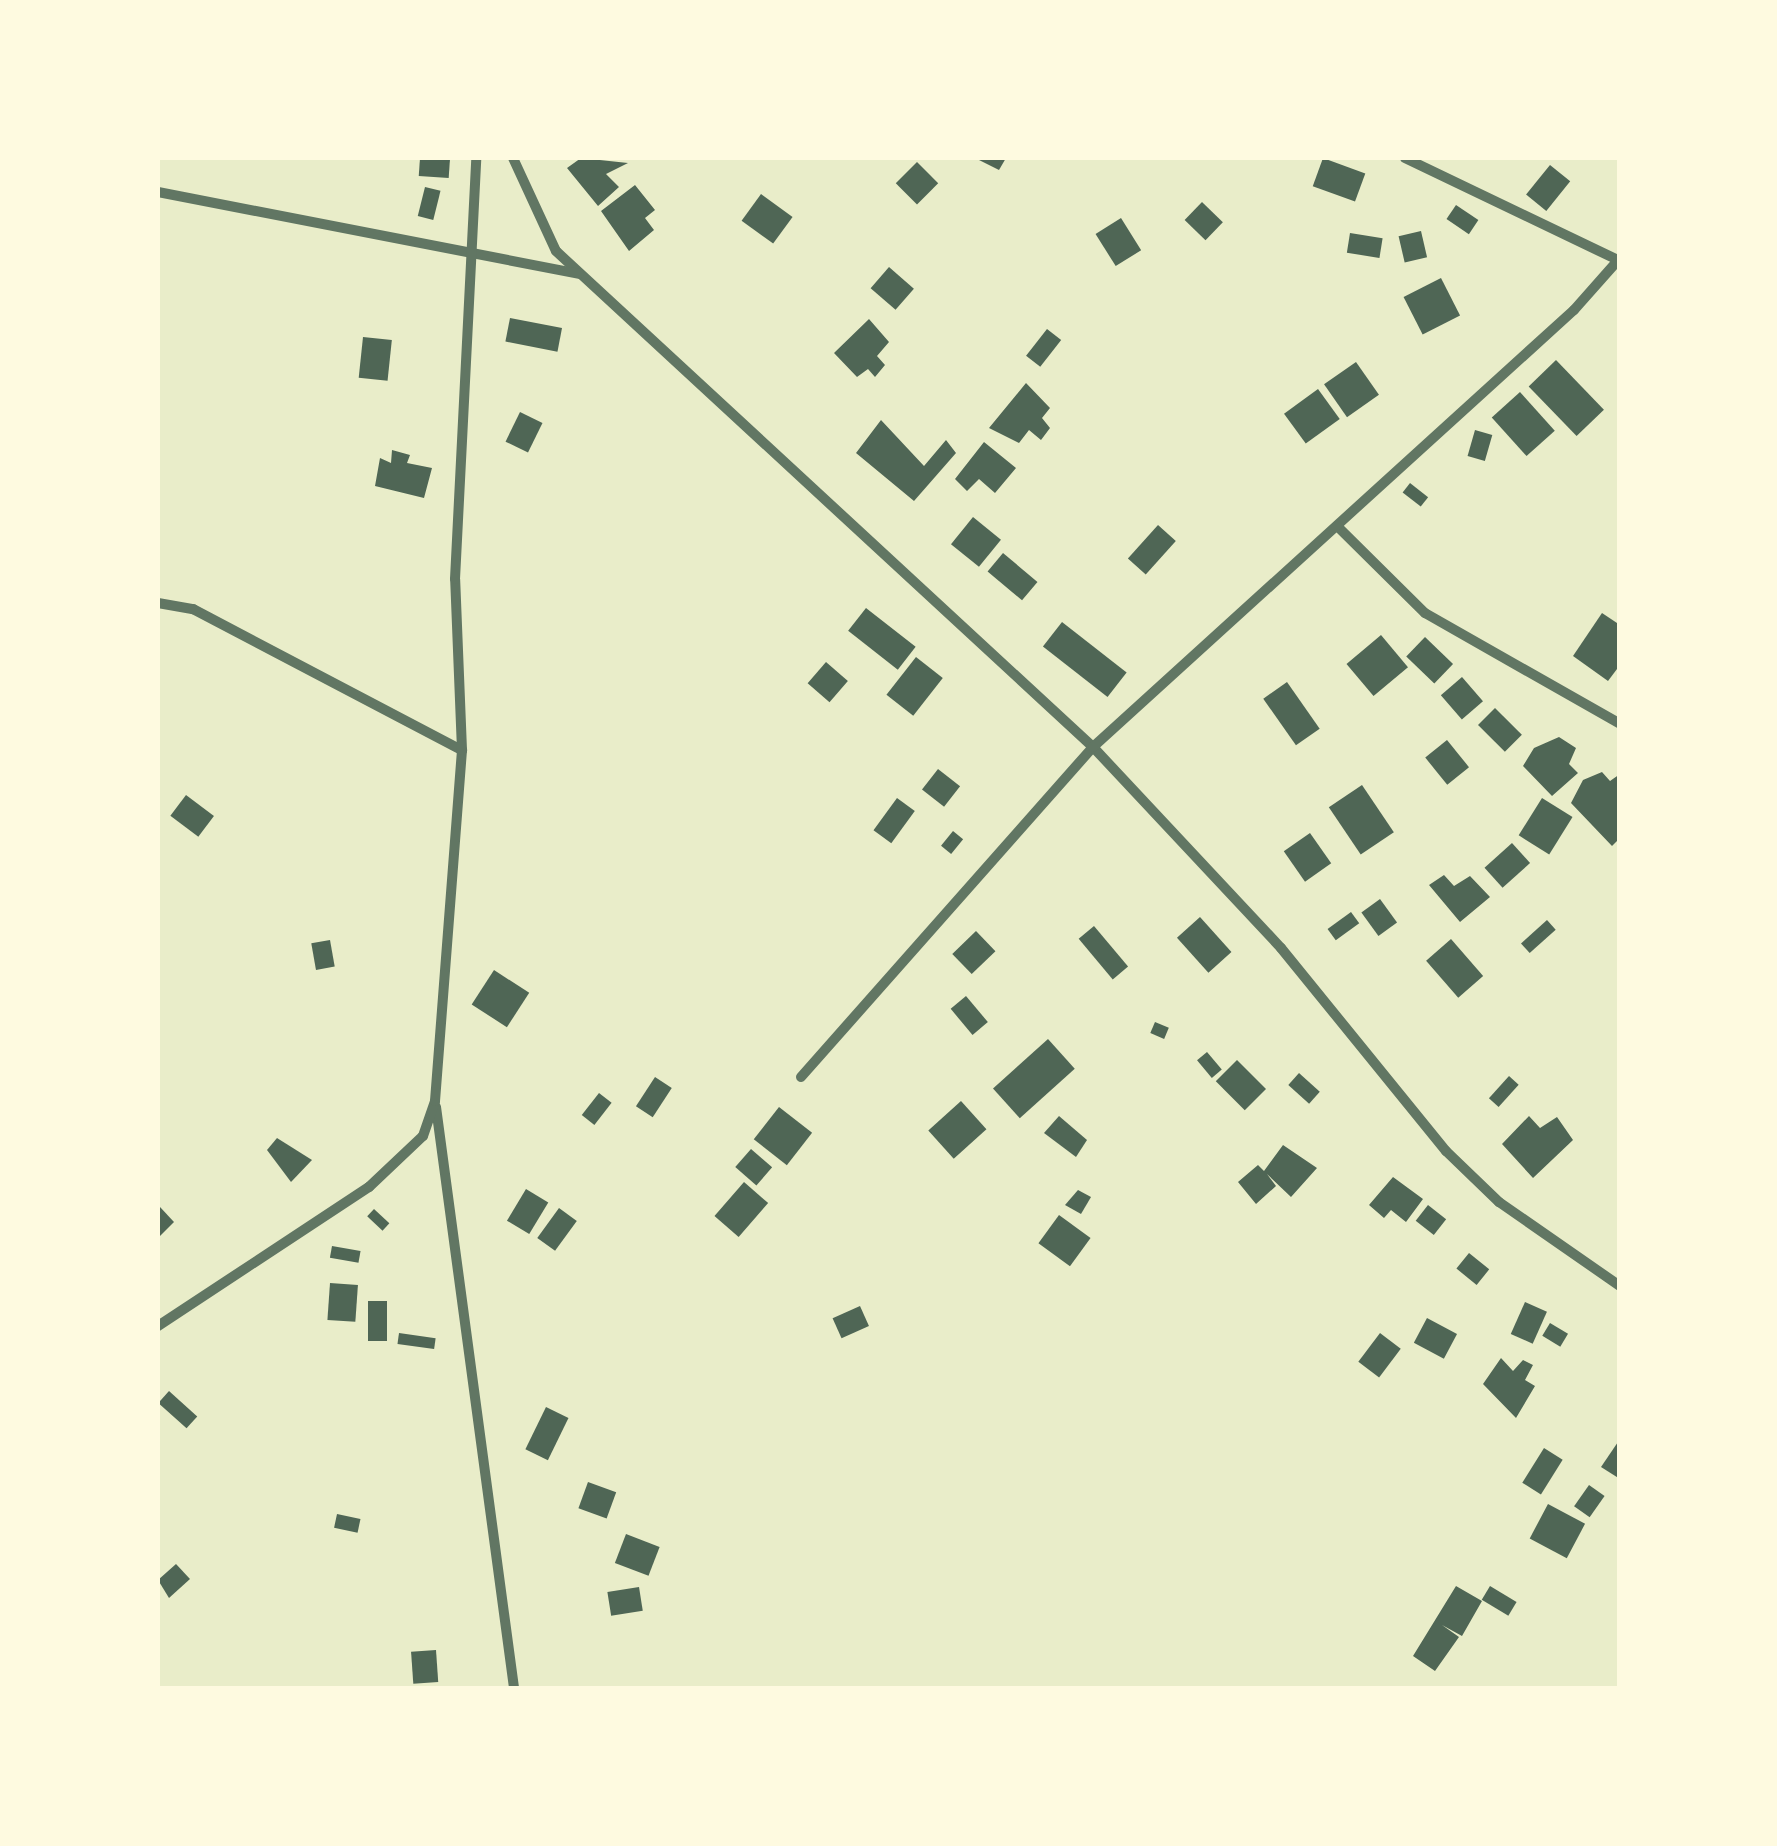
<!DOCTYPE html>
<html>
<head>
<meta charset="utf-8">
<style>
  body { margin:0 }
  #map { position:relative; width:1777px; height:1846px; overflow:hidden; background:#e9edc9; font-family:"Roboto Condensed",sans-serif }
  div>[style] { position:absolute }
  .building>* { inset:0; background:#4f6655; transform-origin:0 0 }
  .minor>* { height:10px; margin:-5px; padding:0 5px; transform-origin:5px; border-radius:5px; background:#617663 }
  span { translate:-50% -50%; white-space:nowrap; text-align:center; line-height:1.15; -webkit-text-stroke:10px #fefae0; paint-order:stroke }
  .frame { position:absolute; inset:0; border:160px solid #fefae0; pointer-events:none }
</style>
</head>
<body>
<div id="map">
  <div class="building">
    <div style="left:420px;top:158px;width:30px;height:18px;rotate:4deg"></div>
    <div style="clip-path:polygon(581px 158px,628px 163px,606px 174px,619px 187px,598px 206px,567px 168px)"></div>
    <div style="clip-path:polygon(975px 158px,1006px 158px,999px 170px)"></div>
    <div style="left:1323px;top:158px;width:45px;height:30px;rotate:20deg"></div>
    <div style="left:917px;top:162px;width:30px;height:30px;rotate:45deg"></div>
    <div style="left:1550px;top:165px;width:26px;height:38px;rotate:39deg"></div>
    <div style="clip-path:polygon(635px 185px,655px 210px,645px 218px,654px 230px,629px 251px,601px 211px)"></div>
    <div style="left:425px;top:187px;width:16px;height:30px;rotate:14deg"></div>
    <div style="left:761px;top:194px;width:39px;height:33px;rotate:36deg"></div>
    <div style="left:1202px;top:202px;width:29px;height:25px;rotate:44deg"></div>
    <div style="left:1456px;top:205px;width:27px;height:17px;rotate:34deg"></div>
    <div style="left:1121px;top:218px;width:38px;height:30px;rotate:58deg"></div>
    <div style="left:1421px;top:231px;width:27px;height:23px;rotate:77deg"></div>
    <div style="left:1350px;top:233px;width:33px;height:20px;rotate:9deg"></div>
    <div style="left:889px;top:267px;width:33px;height:28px;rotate:41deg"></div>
    <div style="left:1441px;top:278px;width:42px;height:42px;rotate:63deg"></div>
    <div style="left:510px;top:318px;width:53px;height:24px;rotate:11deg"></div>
    <div style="clip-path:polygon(869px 319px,889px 342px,877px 356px,885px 365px,875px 377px,868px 369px,857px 377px,834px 353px)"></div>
    <div style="left:1047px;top:329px;width:18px;height:34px;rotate:38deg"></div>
    <div style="left:363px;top:337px;width:29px;height:41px;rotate:6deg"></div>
    <div style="left:1556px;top:360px;width:69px;height:38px;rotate:46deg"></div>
    <div style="left:1356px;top:362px;width:40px;height:39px;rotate:55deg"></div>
    <div style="clip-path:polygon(1026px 383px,1050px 408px,1042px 418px,1050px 428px,1041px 440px,1029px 430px,1019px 443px,989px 428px)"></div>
    <div style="left:1318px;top:389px;width:37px;height:42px;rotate:54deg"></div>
    <div style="left:1520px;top:392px;width:52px;height:38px;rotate:48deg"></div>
    <div style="left:520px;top:412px;width:25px;height:33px;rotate:26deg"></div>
    <div style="clip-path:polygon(881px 420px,924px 466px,946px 440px,956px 453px,914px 501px,856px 453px)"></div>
    <div style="left:1475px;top:430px;width:18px;height:27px;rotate:16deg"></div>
    <div style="clip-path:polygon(984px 442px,1016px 468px,995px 493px,979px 479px,967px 491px,955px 479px)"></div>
    <div style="clip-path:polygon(392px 450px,410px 455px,407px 463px,432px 468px,424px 498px,375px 486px,380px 458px,391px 463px)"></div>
    <div style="left:1410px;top:483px;width:23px;height:12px;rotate:38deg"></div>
    <div style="left:973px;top:517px;width:36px;height:35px;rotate:39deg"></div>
    <div style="left:1158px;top:525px;width:24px;height:45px;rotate:42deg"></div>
    <div style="left:1003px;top:553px;width:45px;height:24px;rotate:40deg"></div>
    <div style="left:866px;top:608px;width:63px;height:29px;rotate:38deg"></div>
    <div style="clip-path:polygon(1602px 613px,1620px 625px,1620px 665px,1608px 681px,1573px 656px)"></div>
    <div style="left:1062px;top:622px;width:82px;height:31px;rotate:38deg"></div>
    <div style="left:1381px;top:635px;width:42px;height:45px;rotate:50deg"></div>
    <div style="left:1425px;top:637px;width:39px;height:27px;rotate:44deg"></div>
    <div style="left:916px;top:657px;width:34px;height:48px;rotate:38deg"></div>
    <div style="left:826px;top:662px;width:29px;height:28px;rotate:41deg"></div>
    <div style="left:1462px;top:677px;width:32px;height:28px;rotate:49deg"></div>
    <div style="left:1287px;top:682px;width:57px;height:29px;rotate:55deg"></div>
    <div style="left:1495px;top:708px;width:38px;height:24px;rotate:45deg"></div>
    <div style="clip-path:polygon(1559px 737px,1576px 748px,1569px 764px,1578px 773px,1552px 796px,1523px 766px,1534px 748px)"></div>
    <div style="left:1447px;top:740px;width:35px;height:28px;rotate:51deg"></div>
    <div style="left:938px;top:769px;width:28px;height:26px;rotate:38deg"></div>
    <div style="clip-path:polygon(1602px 772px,1610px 781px,1620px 774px,1620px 838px,1612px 846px,1571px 803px,1583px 780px)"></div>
    <div style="left:1362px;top:785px;width:57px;height:40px;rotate:56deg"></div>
    <div style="left:186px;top:795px;width:35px;height:26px;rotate:37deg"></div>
    <div style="left:897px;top:798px;width:22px;height:40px;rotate:36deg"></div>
    <div style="left:1542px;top:798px;width:36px;height:44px;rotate:32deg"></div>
    <div style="left:953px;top:831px;width:13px;height:19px;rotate:39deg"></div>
    <div style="left:1310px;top:833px;width:37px;height:32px;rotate:55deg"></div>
    <div style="left:1512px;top:843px;width:27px;height:37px;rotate:48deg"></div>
    <div style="clip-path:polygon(1444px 875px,1454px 886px,1470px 876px,1490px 897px,1460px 922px,1429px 885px)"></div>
    <div style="left:1380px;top:899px;width:29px;height:23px;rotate:54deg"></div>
    <div style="left:1351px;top:912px;width:14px;height:29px;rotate:54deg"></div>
    <div style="left:1200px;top:917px;width:47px;height:31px;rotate:48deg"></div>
    <div style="left:1547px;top:920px;width:13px;height:35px;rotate:48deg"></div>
    <div style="left:1094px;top:926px;width:53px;height:20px;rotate:50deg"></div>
    <div style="left:976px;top:931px;width:28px;height:33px;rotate:46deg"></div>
    <div style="left:1451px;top:939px;width:49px;height:33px;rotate:49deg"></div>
    <div style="left:330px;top:940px;width:27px;height:19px;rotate:80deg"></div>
    <div style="left:494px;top:970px;width:42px;height:41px;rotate:33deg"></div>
    <div style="left:966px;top:996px;width:34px;height:20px;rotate:50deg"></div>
    <div style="left:1155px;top:1022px;width:15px;height:12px;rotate:23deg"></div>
    <div style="left:1048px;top:1039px;width:40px;height:74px;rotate:48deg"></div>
    <div style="left:1207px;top:1052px;width:23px;height:13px;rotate:50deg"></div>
    <div style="left:1237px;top:1060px;width:41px;height:30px;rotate:45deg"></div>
    <div style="left:1299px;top:1073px;width:28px;height:16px;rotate:42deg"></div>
    <div style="left:1509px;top:1076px;width:13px;height:30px;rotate:42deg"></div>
    <div style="left:655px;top:1077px;width:20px;height:35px;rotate:33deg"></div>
    <div style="left:599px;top:1093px;width:16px;height:28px;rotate:38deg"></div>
    <div style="left:961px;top:1101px;width:38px;height:44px;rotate:48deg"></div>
    <div style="left:779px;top:1107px;width:42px;height:41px;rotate:38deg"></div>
    <div style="clip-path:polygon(1059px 1116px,1087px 1140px,1076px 1157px,1044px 1133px)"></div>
    <div style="clip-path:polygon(1529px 1116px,1540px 1128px,1557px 1117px,1573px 1140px,1533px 1178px,1502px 1144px)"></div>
    <div style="clip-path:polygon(277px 1138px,312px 1160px,291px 1182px,267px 1150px)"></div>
    <div style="clip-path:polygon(1283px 1145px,1317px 1168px,1291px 1197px,1267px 1174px,1276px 1186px,1256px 1204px,1238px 1182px,1258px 1165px,1264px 1171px)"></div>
    <div style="left:751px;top:1149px;width:28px;height:24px;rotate:41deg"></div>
    <div style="clip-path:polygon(1393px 1177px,1423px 1199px,1406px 1222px,1391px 1210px,1384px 1218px,1369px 1205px)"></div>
    <div style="left:744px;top:1182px;width:32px;height:45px;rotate:41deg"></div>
    <div style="left:526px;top:1189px;width:26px;height:37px;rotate:31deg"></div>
    <div style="clip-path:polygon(1078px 1190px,1091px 1197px,1081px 1214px,1065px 1205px)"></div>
    <div style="left:1428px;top:1205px;width:23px;height:20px;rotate:38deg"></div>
    <div style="clip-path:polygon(160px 1207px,174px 1222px,158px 1238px,158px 1209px)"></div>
    <div style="left:559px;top:1208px;width:22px;height:37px;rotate:36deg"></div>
    <div style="left:374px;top:1209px;width:21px;height:10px;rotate:43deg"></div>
    <div style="left:1059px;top:1215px;width:39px;height:35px;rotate:36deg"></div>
    <div style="left:332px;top:1246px;width:29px;height:12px;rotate:10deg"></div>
    <div style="left:1469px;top:1253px;width:26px;height:20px;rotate:39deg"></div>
    <div style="left:330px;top:1283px;width:28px;height:37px;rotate:4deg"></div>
    <div style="left:387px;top:1301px;width:40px;height:19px;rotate:90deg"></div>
    <div style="left:1525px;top:1302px;width:24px;height:35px;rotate:24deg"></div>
    <div style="left:860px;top:1306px;width:22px;height:30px;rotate:66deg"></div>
    <div style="left:1427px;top:1318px;width:34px;height:28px;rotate:28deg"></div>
    <div style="left:1550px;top:1323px;width:21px;height:15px;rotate:31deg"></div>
    <div style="left:399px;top:1333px;width:37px;height:11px;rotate:8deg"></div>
    <div style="left:1380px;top:1333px;width:26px;height:36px;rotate:37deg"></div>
    <div style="clip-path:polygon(1501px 1358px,1513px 1371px,1523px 1360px,1533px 1365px,1525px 1380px,1535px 1386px,1516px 1418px,1483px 1384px)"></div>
    <div style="left:169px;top:1391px;width:38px;height:16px;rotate:42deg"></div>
    <div style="left:546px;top:1407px;width:25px;height:47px;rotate:26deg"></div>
    <div style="clip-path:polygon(1620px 1439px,1620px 1479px,1601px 1467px)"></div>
    <div style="left:1544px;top:1448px;width:22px;height:41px;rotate:32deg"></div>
    <div style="left:588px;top:1482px;width:30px;height:28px;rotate:20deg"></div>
    <div style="left:1589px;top:1485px;width:19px;height:26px;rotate:35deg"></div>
    <div style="left:1548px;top:1504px;width:42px;height:39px;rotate:28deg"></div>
    <div style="left:337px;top:1514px;width:24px;height:14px;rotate:12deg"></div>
    <div style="left:626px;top:1534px;width:36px;height:31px;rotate:21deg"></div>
    <div style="clip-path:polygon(176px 1564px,190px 1579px,169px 1598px,158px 1580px)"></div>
    <div style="clip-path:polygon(1456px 1586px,1482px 1601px,1462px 1636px,1442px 1625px,1459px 1637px,1435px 1671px,1413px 1656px)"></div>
    <div style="left:1490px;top:1586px;width:31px;height:16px;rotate:31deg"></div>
    <div style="left:639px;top:1587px;width:24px;height:32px;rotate:81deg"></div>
    <div style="left:436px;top:1650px;width:32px;height:25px;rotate:86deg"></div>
  </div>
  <div class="minor">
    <div style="left:513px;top:158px;width:102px;rotate:65.2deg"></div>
    <div style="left:556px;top:251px;width:731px;rotate:42.73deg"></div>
    <div style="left:1093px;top:747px;width:275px;rotate:46.9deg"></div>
    <div style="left:1281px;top:948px;width:262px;rotate:50.9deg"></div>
    <div style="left:1446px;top:1151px;width:74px;rotate:43.9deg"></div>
    <div style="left:1499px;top:1202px;width:147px;rotate:34.8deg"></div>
    <div style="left:1405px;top:158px;width:238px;rotate:25.6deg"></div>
    <div style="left:158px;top:192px;width:429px;rotate:11deg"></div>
    <div style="left:1337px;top:526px;width:124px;rotate:44.7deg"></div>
    <div style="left:1425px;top:613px;width:224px;rotate:29.6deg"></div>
    <div style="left:158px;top:603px;width:36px;rotate:10deg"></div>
    <div style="left:193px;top:609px;width:304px;rotate:27.7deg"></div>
    <div style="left:801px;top:1077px;width:441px;rotate:-48.5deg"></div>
    <div style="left:1093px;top:747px;width:650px;rotate:-42.26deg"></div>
    <div style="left:1574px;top:310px;width:69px;rotate:-48.5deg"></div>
    <div style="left:436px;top:1107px;width:586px;rotate:82.35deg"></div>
    <div style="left:158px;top:1326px;width:253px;rotate:-33.4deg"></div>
    <div style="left:369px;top:1187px;width:74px;rotate:-43.4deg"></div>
    <div style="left:423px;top:1136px;width:37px;rotate:-71deg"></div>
    <div style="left:435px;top:1101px;width:352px;rotate:-85.6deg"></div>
    <div style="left:462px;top:750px;width:171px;rotate:-92.3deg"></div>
    <div style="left:455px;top:579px;width:422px;rotate:-87.1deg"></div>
  </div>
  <div class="frame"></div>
</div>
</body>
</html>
